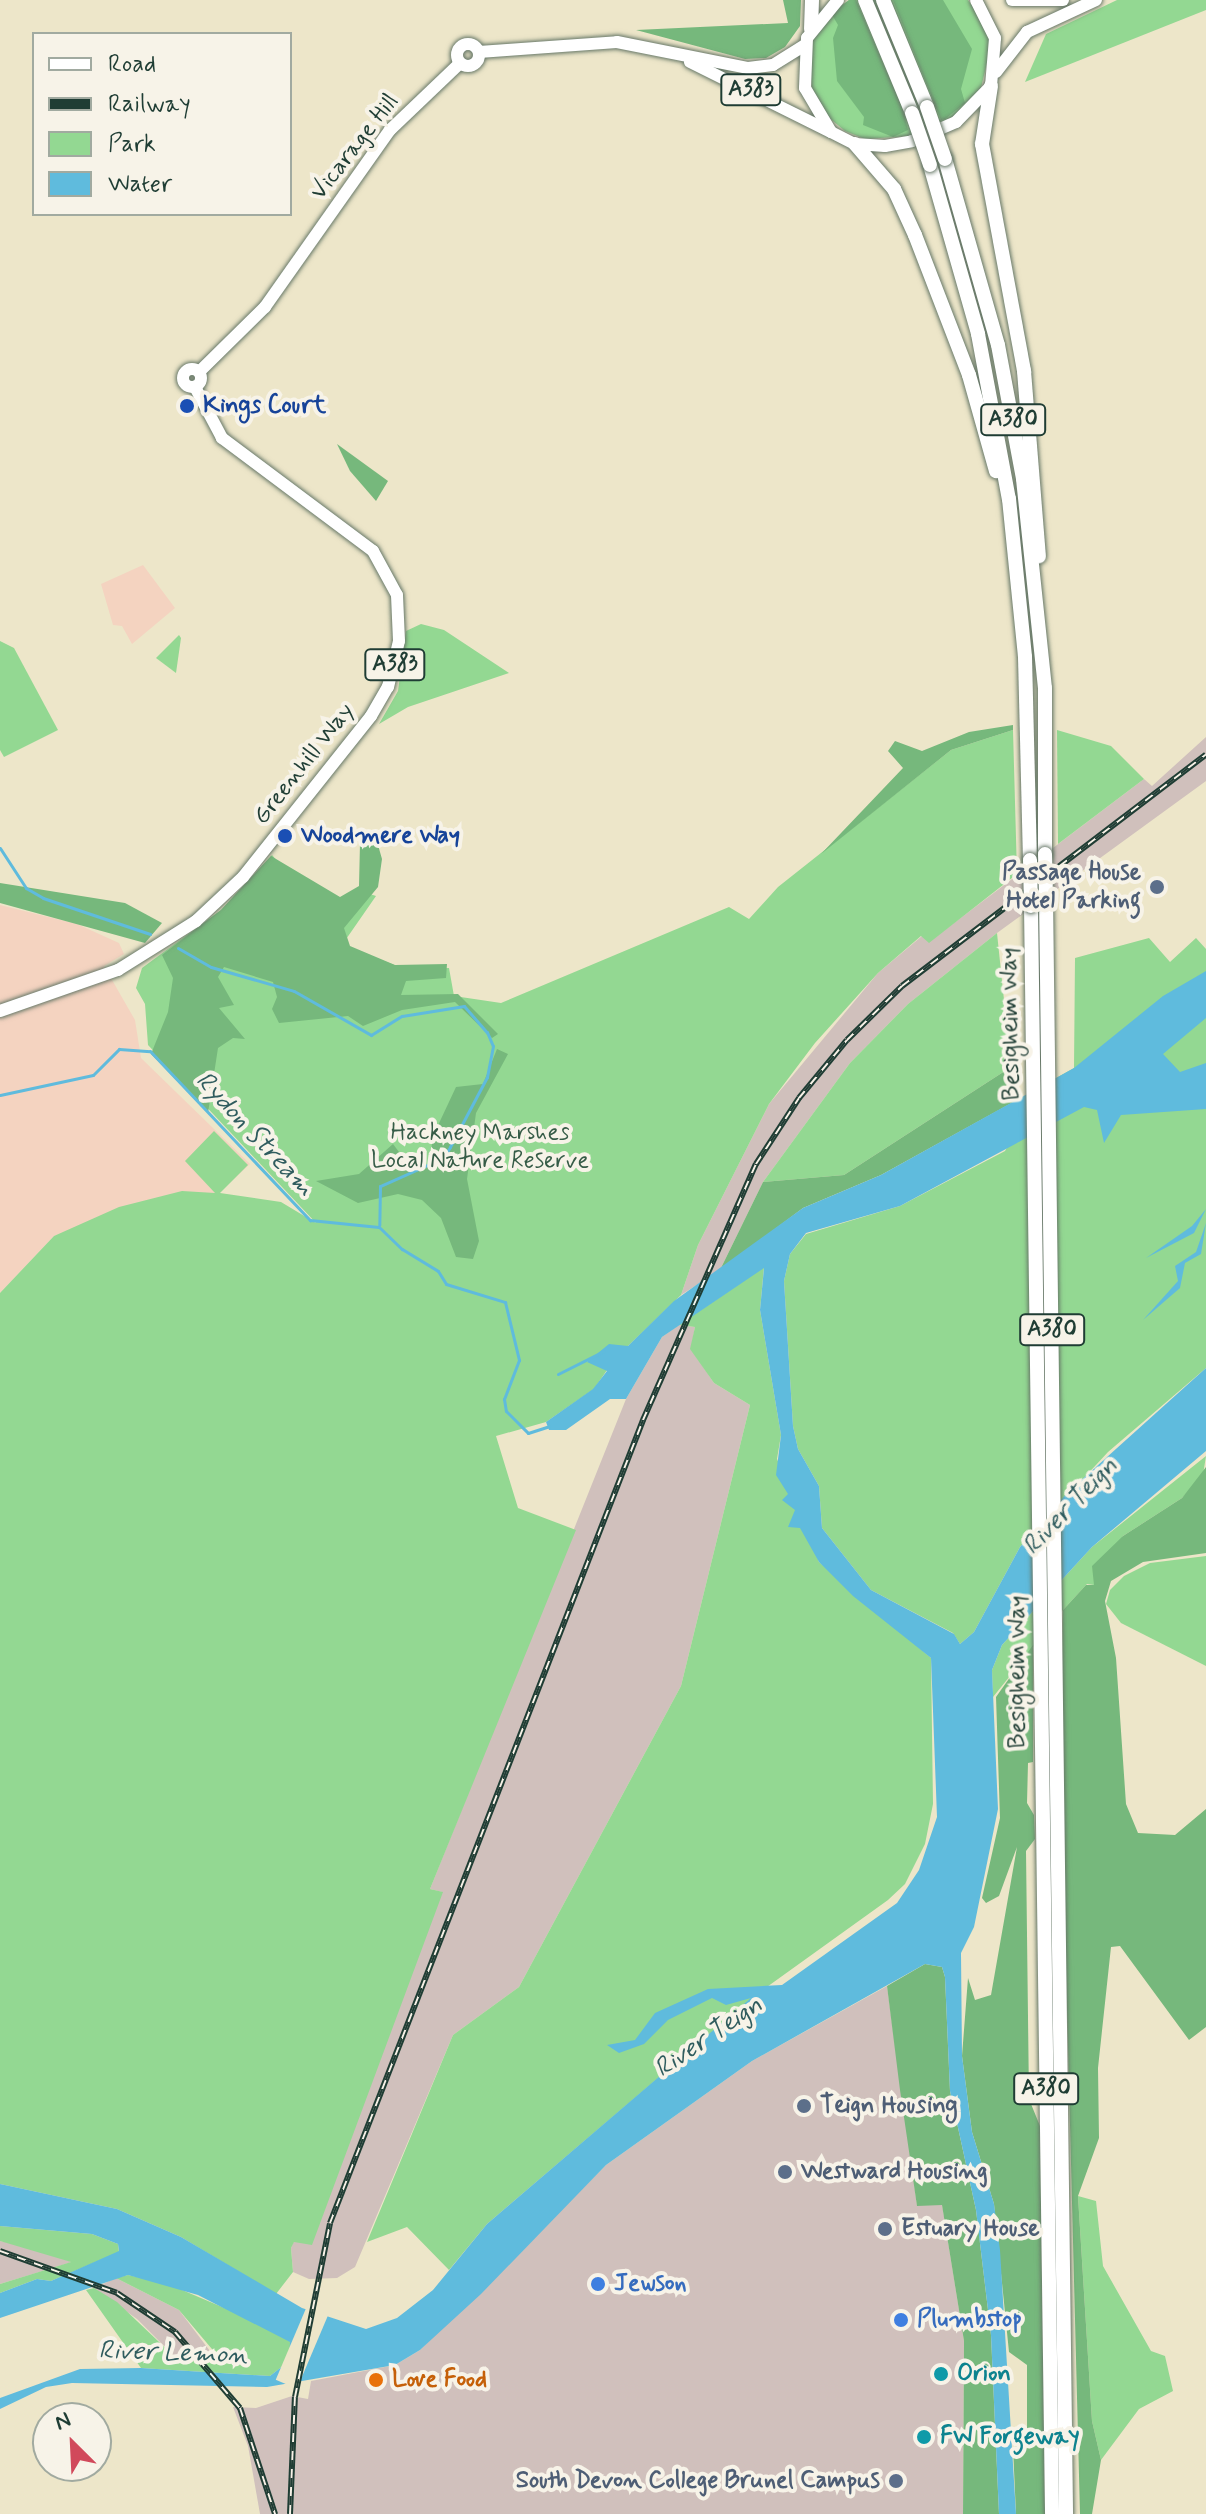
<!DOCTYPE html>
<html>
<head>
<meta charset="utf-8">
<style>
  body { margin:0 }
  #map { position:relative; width:1206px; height:2514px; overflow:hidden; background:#ede6c9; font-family:Mynerve,sans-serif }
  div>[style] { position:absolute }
  .built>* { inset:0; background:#f4d3c0 }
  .industrial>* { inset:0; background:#d0c0bc }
  .green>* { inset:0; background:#93d892 }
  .forest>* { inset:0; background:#76b87c }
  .water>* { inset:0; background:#5fbbdd }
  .pier>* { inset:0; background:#ede6c9; transform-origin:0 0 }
  .stream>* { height:3px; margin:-1.5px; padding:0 1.5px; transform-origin:1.5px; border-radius:1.5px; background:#5fbbdd }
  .roads { filter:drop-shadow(0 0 2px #677868) drop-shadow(0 0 2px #677868) }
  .major>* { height:12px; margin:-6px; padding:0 6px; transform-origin:6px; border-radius:6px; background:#fff }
  .major>.ring { margin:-6px; padding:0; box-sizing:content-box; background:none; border:12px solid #fff; border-radius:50% }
  .highway>* { height:14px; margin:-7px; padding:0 7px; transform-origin:7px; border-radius:7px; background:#fff }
  .rail>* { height:6px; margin-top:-3px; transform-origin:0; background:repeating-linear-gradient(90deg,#f7f3e8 0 9px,#1f3d34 0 18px); box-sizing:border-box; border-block:2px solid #1f3d34 }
  .bridges { filter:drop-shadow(0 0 2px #677868) drop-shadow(0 0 2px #677868) }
  .highway-bridge>* { height:14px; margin:-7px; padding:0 7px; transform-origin:7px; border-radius:7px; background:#fff }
  .dots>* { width:22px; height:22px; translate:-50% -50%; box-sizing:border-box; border:4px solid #f7f3e8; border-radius:50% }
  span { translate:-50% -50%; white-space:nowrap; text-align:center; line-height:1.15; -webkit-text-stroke:8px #f7f3e8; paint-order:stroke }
  .shield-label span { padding:2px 6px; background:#f7f3e8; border:2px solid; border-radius:6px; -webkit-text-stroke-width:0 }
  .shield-label { font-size:22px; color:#1f3d34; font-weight:700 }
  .street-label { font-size:24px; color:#1f3d34 }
  .transit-label { font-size:24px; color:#164399; font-weight:700 }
  .left { translate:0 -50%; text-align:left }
  .service-label { font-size:24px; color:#4e5e75; font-weight:700 }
  .right { translate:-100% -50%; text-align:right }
  .park-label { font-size:24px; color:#365c47 }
  .shop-label { font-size:24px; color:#366cbe; font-weight:700 }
  .culture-label { font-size:24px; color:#0d838f; font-weight:700 }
  .food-label { font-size:24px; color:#c56008; font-weight:700 }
  .water-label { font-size:26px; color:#2f5c5e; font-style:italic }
  .legend { position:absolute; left:32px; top:32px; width:260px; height:184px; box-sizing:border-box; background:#f7f3e8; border:2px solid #a1aaa0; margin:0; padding:10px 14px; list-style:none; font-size:24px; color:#1f3d34 }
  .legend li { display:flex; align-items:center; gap:16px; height:40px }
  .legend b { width:40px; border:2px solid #a1aaa0 }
  .north { position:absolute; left:32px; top:2402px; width:80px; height:80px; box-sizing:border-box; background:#f7f3e8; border:2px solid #a1aaa0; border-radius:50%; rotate:336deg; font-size:22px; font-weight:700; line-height:32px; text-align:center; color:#1f3d34 }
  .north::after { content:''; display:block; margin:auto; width:28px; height:36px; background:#d1495b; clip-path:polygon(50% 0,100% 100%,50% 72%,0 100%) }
</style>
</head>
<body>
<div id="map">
  <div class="built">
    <div style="clip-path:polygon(143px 565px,175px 608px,132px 644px,122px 626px,113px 625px,101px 584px)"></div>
    <div style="clip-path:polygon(0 905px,77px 924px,119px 943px,124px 954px,104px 966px,135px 1020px,141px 1058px,250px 1164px,219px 1193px,54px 1236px,0 1293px)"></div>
  </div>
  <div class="industrial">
    <div style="clip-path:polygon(1206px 737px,1206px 781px,997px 933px,908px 1004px,850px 1063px,763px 1182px,720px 1270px,681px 1295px,698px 1245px,769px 1104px,878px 973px,922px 936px,929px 942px,1144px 779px,1152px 786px)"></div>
    <div style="clip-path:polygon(679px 1325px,695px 1327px,691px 1349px,714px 1383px,750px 1405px,681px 1686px,519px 1987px,453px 2035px,355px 2267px,337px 2278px,309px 2279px,293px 2272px,291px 2248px,442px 1892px,430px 1889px,626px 1399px,662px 1337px)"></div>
    <div style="clip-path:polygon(887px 1986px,917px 2205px,942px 2204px,964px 2341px,963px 2514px,260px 2514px,248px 2446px,233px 2407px,256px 2408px,292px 2396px,308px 2399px,311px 2381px,395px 2365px,420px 2350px,606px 2165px,752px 2061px)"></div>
    <div style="clip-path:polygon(0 2241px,21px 2245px,72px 2262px,0 2284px)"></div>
    <div style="clip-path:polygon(116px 2278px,179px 2310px,216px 2359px,178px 2360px,137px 2319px,94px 2288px)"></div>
  </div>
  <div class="green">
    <div style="clip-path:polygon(849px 0,968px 0,986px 24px,991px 46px,980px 92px,952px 119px,911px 136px,865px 139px,845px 131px,827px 116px,813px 94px,808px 59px,814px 36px)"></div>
    <div style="clip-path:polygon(1117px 0,1206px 0,1206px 10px,1025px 82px,1046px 34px)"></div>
    <div style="clip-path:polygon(421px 624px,444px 630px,509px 673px,408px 707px,379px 724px,398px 691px,406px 631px)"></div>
    <div style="clip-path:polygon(179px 635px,181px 638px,176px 673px,156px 658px)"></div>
    <div style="clip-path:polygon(0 641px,14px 648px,58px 730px,4px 757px,0 750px)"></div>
    <div style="clip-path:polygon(1013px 730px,1017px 874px,929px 943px,921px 936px,878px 973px,815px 1043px,769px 1104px,698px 1245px,681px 1295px,628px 1346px,587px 1361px,607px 1370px,594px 1389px,546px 1422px,496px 1436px,518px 1508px,576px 1530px,430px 1889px,443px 1892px,312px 2245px,294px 2242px,291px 2248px,293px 2272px,276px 2294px,181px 2237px,117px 2209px,0 2184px,0 1293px,54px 1236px,119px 1207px,182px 1191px,215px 1193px,185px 1161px,214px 1131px,248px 1165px,220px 1193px,281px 1202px,316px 1223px,148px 1045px,145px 1004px,136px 988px,142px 968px,221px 910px,272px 855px,301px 888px,348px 900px,367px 893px,376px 896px,342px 945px,405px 969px,449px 968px,454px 996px,501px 1003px,729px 907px,749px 919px,778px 887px,951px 750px)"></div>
    <div style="clip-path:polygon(1057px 730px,1111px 746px,1144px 779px,1058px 844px)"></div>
    <div style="clip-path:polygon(997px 933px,1011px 1067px,844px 1175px,763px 1182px,850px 1063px,908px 1004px)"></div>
    <div style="clip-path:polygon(1149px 938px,1170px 962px,1196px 938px,1206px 949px,1206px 1368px,1108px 1452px,1020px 1547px,974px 1632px,960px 1644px,953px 1633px,871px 1590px,822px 1528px,819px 1486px,798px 1449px,793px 1426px,784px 1281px,790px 1254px,806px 1234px,900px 1206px,1005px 1151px,1040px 1087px,1074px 1068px,1075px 958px)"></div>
    <div style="clip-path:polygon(764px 1267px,760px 1310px,781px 1435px,777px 1459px,819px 1562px,931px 1658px,933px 1804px,925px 1844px,905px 1884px,888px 1900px,753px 1997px,487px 2224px,449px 2270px,407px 2227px,367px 2242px,453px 2035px,519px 1987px,681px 1686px,750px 1405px,714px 1383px,690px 1349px,695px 1327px,679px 1325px)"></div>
    <div style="clip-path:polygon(1206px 1456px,1203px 1475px,1182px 1498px,1123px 1536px,1094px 1585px,1087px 1584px,1063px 1610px,993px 1697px,992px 1670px,1002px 1645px,1092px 1547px)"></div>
    <div style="clip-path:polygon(1206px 1556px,1206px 1666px,1121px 1623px,1106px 1604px,1110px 1590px,1124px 1576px,1150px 1563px)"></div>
    <div style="clip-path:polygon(1078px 2196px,1096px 2201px,1103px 2266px,1151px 2351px,1165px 2356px,1173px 2391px,1139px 2409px,1101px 2460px,1092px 2421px)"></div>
    <div style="clip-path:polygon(0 2226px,92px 2234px,118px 2244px,119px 2252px,51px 2281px,37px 2279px,0 2293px,0 2284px,71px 2262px,0 2241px)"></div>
    <div style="clip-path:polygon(128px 2275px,168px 2284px,255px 2321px,291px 2342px,289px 2361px,270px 2376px,141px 2368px,86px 2290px,94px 2288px,117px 2302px,178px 2360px,216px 2359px,217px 2355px,179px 2310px,116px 2278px)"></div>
  </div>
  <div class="forest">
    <div style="clip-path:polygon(783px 0,801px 0,800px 26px,785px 47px,766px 58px,745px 59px,636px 30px,788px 23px)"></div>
    <div style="clip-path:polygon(849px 0,856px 0,902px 107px,908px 130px,893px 137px,863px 125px,864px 117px,837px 81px,833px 38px,838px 25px,831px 13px)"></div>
    <div style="clip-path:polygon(893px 0,943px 0,972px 49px,961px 89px,965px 103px,945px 119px,941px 120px)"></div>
    <div style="clip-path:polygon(337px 444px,388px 481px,376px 501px,350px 471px)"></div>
    <div style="clip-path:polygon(1013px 725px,1013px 730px,951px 750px,821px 854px,903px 768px,888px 751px,895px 741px,922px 751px,969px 732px)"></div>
    <div style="clip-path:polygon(376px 838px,382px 859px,378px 887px,344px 928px,350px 946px,395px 965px,447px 964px,446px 978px,406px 981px,401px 995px,458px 994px,498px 1034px,492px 1038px,455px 1002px,402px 1010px,363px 1026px,348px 1016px,279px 1023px,272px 1009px,277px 997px,273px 982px,224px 967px,218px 977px,234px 1005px,219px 1008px,245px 1039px,233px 1038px,218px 1048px,208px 1113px,151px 1054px,168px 1012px,173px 978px,162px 955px,221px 910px,271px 856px,340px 897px,359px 886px,360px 843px)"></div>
    <div style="clip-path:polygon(0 883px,125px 903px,162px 923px,145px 943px,0 903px)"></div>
    <div style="clip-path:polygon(497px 1049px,508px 1054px,476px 1113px,467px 1179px,479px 1241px,473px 1259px,456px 1257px,441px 1218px,422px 1200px,398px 1194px,358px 1203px,316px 1181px,359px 1174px,393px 1144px,411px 1168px,429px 1166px,433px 1136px,456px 1087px,483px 1084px)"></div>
    <div style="clip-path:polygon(1011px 1067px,1017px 1100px,881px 1175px,803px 1208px,720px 1270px,763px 1182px,844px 1175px)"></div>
    <div style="clip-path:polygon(1206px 1467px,1206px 1553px,1143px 1562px,1111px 1581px,1105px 1601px,1116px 1658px,1126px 1804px,1138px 1833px,1175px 1835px,1206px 1809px,1206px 2027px,1189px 2040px,1120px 1946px,1111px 1947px,1098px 2068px,1099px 2138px,1078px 2196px,1092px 2421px,1101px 2460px,1092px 2514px,1080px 2514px,1060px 1735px,1063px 1610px,1086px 1585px,1094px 1585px,1092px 1566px,1123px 1536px,1182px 1498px)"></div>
    <div style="clip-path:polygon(1033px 1645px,1033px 1762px,1028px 1763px,1027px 1803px,1034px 1815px,1035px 1839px,1026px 1851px,1029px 2099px,1040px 2126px,1045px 2514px,1016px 2514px,1013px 2448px,1027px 2439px,1027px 2365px,1009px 2352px,994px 2204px,972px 2132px,962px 2056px,968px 1978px,975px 2000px,991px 1995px,1017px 1847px,999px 1896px,986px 1903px,982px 1898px,1000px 1818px,996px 1697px)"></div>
    <div style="clip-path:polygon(925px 1964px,942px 1967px,945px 1977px,950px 2091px,976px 2210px,991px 2335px,999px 2514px,963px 2514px,964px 2341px,942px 2205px,917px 2206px,900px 2090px,887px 1986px)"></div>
  </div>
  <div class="water">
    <div style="clip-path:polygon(1206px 971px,1206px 1018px,1163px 1054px,1180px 1072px,1206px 1063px,1206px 1109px,1121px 1115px,1104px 1143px,1097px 1110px,1084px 1107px,900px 1206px,806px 1233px,790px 1254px,784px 1281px,793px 1426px,798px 1449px,819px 1486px,822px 1528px,871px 1590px,954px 1634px,960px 1644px,974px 1632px,1020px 1547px,1067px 1493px,1206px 1368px,1206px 1451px,1092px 1547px,1002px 1645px,992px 1670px,998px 1809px,974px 1927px,961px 1953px,962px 2056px,972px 2132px,994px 2204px,1000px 2250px,1016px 2514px,999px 2514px,991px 2335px,976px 2210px,950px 2091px,945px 1977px,942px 1967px,925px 1964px,752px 2061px,606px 2165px,481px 2294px,420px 2350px,395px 2365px,267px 2387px,72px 2383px,46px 2387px,0 2409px,0 2398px,80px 2369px,141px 2368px,270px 2376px,289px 2361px,290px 2342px,198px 2295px,128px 2275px,0 2318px,0 2293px,37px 2279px,51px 2281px,119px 2251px,118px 2244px,92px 2234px,0 2226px,0 2184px,117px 2209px,181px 2237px,302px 2308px,366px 2329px,397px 2318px,433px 2290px,487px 2224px,751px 1998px,726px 2005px,712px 1998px,668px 2020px,644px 2044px,619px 2053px,607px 2045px,635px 2040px,655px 2013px,708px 1989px,782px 1985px,897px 1903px,919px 1870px,937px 1817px,931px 1658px,853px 1596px,819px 1562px,800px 1528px,788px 1527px,795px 1510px,782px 1500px,788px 1494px,776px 1475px,781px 1435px,760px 1310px,764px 1268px,662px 1337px,626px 1399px,610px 1399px,566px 1430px,549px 1430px,546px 1422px,593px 1389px,607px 1371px,587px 1362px,609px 1344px,628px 1346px,674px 1301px,803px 1208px,881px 1175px,1074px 1068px,1163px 996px)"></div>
    <div style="clip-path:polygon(1206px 1209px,1194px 1233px,1146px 1258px,1192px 1226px)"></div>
    <div style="clip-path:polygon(1206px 1223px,1201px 1254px,1185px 1263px,1180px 1288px,1143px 1320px,1178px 1281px,1175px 1266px,1196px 1252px)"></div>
  </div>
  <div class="pier">
    <div style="left:307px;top:2306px;width:23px;height:80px;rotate:23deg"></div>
  </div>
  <div class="stream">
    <div style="left:0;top:848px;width:48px;rotate:57deg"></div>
    <div style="left:26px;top:888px;width:20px;rotate:30deg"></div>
    <div style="left:43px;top:898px;width:113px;rotate:18.6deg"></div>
    <div style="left:178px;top:948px;width:38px;rotate:30deg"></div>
    <div style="left:211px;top:967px;width:86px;rotate:16.1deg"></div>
    <div style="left:294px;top:991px;width:89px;rotate:29.7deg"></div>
    <div style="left:371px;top:1035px;width:36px;rotate:-32deg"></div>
    <div style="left:402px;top:1016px;width:63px;rotate:-9.2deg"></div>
    <div style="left:464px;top:1006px;width:35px;rotate:49deg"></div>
    <div style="left:487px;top:1032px;width:15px;rotate:67deg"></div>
    <div style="left:493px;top:1046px;width:32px;rotate:101deg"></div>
    <div style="left:487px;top:1077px;width:79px;rotate:117.9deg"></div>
    <div style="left:450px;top:1147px;width:13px;rotate:122deg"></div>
    <div style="left:443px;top:1158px;width:69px;rotate:156deg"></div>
    <div style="left:380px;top:1186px;width:39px;rotate:91deg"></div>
    <div style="left:0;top:1095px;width:95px;rotate:-12.1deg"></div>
    <div style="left:93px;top:1075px;width:37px;rotate:-45deg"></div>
    <div style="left:119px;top:1049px;width:31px;rotate:4deg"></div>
    <div style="left:150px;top:1051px;width:233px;rotate:46.6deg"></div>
    <div style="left:310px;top:1220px;width:69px;rotate:5.8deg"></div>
    <div style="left:379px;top:1227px;width:32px;rotate:44deg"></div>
    <div style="left:402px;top:1249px;width:42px;rotate:31.4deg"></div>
    <div style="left:438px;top:1271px;width:15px;rotate:58deg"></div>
    <div style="left:446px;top:1284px;width:62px;rotate:17deg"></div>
    <div style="left:505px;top:1302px;width:60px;rotate:76.4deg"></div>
    <div style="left:519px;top:1360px;width:42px;rotate:111deg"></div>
    <div style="left:504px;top:1399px;width:12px;rotate:81deg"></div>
    <div style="left:506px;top:1411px;width:31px;rotate:45deg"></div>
    <div style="left:528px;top:1433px;width:22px;rotate:-18deg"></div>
    <div style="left:558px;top:1374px;width:51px;rotate:-26.6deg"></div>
  </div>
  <div class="roads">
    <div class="major">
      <div style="left:838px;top:0;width:49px;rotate:129.2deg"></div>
      <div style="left:807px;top:38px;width:50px;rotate:92.3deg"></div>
      <div style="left:805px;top:88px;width:51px;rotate:59.4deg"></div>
      <div style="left:831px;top:132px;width:27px;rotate:27deg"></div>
      <div style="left:855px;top:144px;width:30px;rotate:4deg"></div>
      <div style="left:885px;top:146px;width:27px;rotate:-10deg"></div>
      <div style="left:912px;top:141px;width:48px;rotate:-23.4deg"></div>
      <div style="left:956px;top:122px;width:50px;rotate:-45.8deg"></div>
      <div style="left:991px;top:86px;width:48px;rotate:-85.2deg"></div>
      <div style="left:995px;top:38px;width:42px;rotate:-116.6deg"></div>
      <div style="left:1012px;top:0;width:51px"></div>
      <div class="ring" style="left:457px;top:44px;width:10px;height:10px"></div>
      <div style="left:479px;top:52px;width:138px;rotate:-4.1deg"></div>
      <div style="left:617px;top:42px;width:134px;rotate:11.2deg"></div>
      <div style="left:748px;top:68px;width:25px;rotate:-7deg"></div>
      <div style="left:773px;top:65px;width:38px;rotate:-32deg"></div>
      <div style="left:690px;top:62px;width:157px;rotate:26.4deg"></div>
      <div style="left:996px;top:72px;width:51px;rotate:-52.2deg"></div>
      <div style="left:1027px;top:32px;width:76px;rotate:-24.9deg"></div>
      <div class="ring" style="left:183px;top:369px;width:6px;height:6px"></div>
      <div style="left:199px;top:372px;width:93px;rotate:-44.6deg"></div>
      <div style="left:265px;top:307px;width:217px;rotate:-54.8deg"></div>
      <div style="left:390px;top:130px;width:97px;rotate:-43.7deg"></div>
      <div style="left:0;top:1011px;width:125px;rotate:-19.2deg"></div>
      <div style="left:118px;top:970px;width:92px;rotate:-32.1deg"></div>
      <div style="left:196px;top:921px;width:64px;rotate:-43.1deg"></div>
      <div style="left:243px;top:877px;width:206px;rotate:-51.5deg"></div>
      <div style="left:371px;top:716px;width:34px;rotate:-60deg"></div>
      <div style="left:388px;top:687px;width:47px;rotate:-76.6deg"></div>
      <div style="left:399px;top:641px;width:46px;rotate:-92.5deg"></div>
      <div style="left:397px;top:595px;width:50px;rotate:-118.6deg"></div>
      <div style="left:373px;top:551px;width:189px;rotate:-143.2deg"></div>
      <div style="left:222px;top:438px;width:58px;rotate:-117.9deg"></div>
    </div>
    <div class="highway">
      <div style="left:865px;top:0;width:122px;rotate:67.4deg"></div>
      <div style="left:883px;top:0;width:116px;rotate:67.6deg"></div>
      <div style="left:811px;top:29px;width:29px;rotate:-88deg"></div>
      <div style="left:991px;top:86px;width:59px;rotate:98.8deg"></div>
      <div style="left:982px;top:144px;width:231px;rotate:79.5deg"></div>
      <div style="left:1024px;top:371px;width:186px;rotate:85.4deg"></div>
      <div style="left:855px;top:144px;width:60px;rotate:49.1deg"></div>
      <div style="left:894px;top:189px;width:51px;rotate:65.5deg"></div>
      <div style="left:915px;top:235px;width:150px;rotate:68.9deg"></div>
      <div style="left:969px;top:375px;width:100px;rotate:74.3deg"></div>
      <div style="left:945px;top:159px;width:193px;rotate:74.1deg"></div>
      <div style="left:998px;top:345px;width:136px;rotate:79.4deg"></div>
      <div style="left:1023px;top:479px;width:210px;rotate:84deg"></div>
      <div style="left:1045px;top:688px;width:166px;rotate:90deg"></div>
      <div style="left:930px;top:165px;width:176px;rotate:74.1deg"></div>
      <div style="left:978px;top:334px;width:168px;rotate:79.4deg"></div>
      <div style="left:1009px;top:499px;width:159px;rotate:84.2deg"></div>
      <div style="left:1025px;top:657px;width:203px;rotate:88.6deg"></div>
      <div style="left:1046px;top:897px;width:1617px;rotate:89.29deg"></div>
      <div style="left:1031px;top:906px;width:1608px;rotate:89.25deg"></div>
    </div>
  </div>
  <div class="rail">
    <div style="left:0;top:2251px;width:124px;rotate:19.7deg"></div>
    <div style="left:117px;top:2293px;width:70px;rotate:33.9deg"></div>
    <div style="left:175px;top:2332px;width:100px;rotate:49.5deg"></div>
    <div style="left:240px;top:2408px;width:112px;rotate:71.7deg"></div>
    <div style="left:290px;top:2514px;width:117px;rotate:-87.6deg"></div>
    <div style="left:295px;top:2397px;width:177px;rotate:-78.6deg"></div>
    <div style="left:330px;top:2223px;width:862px;rotate:-68.7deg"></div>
    <div style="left:643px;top:1420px;width:280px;rotate:-66.2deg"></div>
    <div style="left:756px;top:1164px;width:79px;rotate:-56.9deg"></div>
    <div style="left:799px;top:1098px;width:75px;rotate:-50.4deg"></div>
    <div style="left:847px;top:1040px;width:77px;rotate:-44.5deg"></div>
    <div style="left:902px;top:986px;width:382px;rotate:-37.3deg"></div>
  </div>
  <div class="bridges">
    <div class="highway-bridge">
      <div style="left:927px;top:107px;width:55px;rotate:70.9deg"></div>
      <div style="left:912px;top:113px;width:55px;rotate:70.9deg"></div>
      <div style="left:1045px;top:854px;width:43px;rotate:88.7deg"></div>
      <div style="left:1030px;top:860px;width:46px;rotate:88.8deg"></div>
    </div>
  </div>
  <div class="dots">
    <div style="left:187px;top:406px;background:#1a4fb4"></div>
    <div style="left:285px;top:836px;background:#1a4fb4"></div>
    <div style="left:1157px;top:887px;background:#5c6f8a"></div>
    <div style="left:804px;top:2106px;background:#5c6f8a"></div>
    <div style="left:785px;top:2172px;background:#5c6f8a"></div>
    <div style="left:885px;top:2229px;background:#5c6f8a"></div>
    <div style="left:598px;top:2284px;background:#3f7fe0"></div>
    <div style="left:901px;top:2320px;background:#3f7fe0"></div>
    <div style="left:941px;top:2374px;background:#0f9aa8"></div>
    <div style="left:376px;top:2380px;background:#e8710a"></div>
    <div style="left:924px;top:2437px;background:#0f9aa8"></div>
    <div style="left:896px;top:2481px;background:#5c6f8a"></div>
  </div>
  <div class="shield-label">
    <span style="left:751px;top:90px">A383</span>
    <span style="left:1013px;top:420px">A380</span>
    <span style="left:395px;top:665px">A383</span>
    <span style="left:1052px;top:1330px">A380</span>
    <span style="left:1046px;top:2089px">A380</span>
  </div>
  <div class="street-label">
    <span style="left:355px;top:147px;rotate:-52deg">Vicarage Hill</span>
    <span style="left:304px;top:764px;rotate:-52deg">Greenhill Way</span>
    <span style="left:1011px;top:1024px;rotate:-91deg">Besigheim Way</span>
    <span style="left:1018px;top:1672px;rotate:-90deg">Besigheim Way</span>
  </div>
  <div class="transit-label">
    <span class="left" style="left:203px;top:406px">Kings Court</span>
    <span class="left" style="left:301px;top:836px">Woodmere Way</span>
  </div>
  <div class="service-label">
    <span class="right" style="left:1141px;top:887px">Passage House<br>Hotel Parking</span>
    <span class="left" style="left:820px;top:2106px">Teign Housing</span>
    <span class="left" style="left:801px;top:2172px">Westward Housing</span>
    <span class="left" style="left:901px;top:2229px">Estuary House</span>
    <span class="right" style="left:880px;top:2481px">South Devon College Brunel Campus</span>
  </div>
  <div class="park-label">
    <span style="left:480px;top:1147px">Hackney Marshes<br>Local Nature Reserve</span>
  </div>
  <div class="shop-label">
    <span class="left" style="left:614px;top:2284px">Jewson</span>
    <span class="left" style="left:917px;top:2320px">Plumbstop</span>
  </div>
  <div class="culture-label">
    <span class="left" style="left:957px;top:2374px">Orion</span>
    <span class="left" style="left:940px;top:2437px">FW Forgeway</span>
  </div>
  <div class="food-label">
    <span class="left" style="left:392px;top:2380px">Love Food</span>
  </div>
  <div class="water-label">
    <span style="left:254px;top:1135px;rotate:47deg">Rydon Stream</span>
    <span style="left:1071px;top:1507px;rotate:-46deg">River Teign</span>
    <span style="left:709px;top:2038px;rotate:-34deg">River Teign</span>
    <span style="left:173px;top:2354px;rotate:2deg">River Lemon</span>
  </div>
  <ul class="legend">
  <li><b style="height:10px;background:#fff"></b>Road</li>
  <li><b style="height:10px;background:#1f3d34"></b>Railway</li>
  <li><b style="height:22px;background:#93d892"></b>Park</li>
  <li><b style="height:22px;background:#5fbbdd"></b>Water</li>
  </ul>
  <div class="north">N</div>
</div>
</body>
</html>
